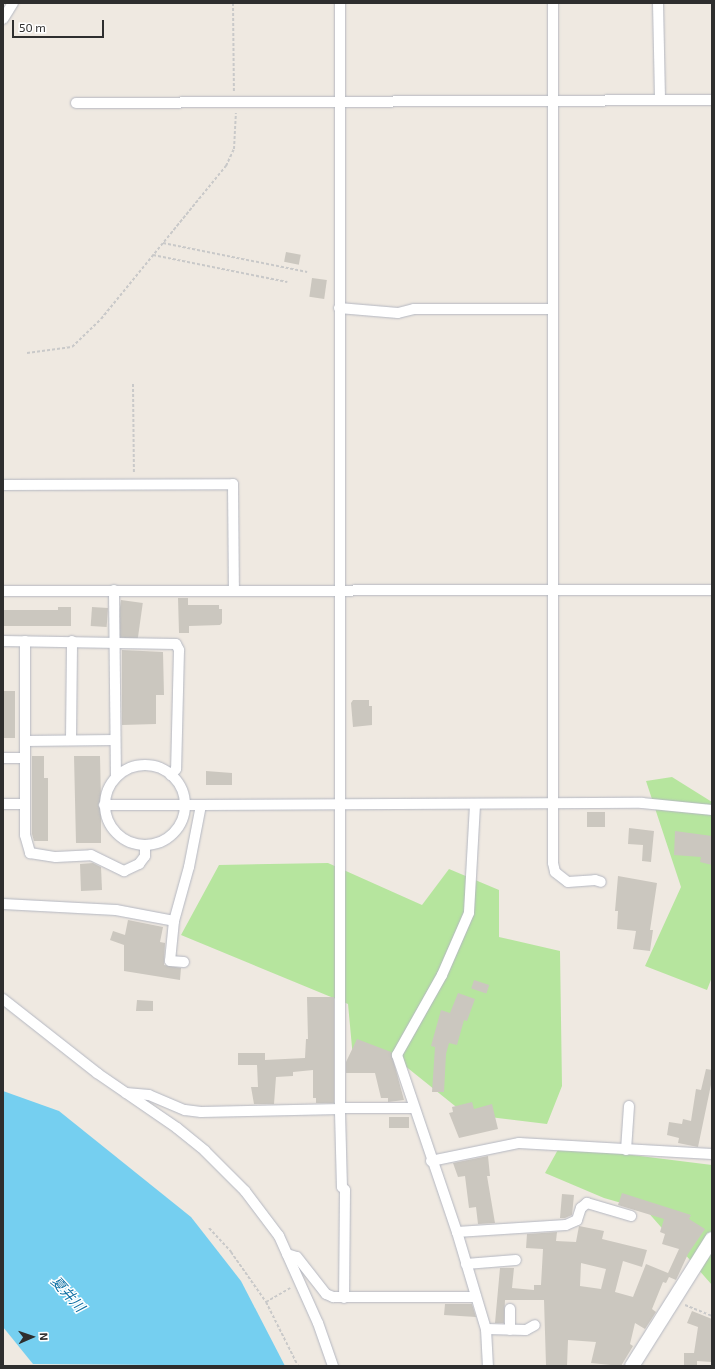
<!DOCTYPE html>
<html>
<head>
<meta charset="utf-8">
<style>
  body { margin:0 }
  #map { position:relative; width:715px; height:1369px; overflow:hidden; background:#efe9e1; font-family:"Exo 2","Noto Sans JP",sans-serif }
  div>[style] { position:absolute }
  .green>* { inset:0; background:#b6e59e }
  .water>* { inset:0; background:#75cff0 }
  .building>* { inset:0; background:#cbc7bf; transform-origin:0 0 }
  .path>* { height:2px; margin-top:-1px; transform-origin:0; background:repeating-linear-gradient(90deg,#c9c9c9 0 3px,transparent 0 5px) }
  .roads { filter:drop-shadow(0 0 1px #b4b7c1) drop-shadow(0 0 1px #b4b7c1) }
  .street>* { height:10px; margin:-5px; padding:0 5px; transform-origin:5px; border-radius:5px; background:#fff }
  .street>.ring { margin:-5px; padding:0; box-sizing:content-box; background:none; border:10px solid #fff; border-radius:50% }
  .secondary>* { height:14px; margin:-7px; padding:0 7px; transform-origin:7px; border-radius:7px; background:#fff }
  span { translate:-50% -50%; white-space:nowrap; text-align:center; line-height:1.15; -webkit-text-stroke:3px #fff; paint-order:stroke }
  .water-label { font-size:14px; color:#0d6fa3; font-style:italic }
  .frame { position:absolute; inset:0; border:4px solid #2e2e2e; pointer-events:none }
  .north { position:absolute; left:12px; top:1317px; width:40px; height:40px; -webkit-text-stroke:3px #fff; paint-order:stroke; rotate:88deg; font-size:11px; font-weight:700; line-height:16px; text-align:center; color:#2e2e2e }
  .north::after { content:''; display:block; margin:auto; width:14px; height:18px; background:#2e2e2e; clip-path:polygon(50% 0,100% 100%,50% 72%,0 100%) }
  .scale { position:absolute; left:12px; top:20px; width:92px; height:18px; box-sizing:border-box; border:2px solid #2e2e2e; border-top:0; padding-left:5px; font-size:12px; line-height:14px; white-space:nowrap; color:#2e2e2e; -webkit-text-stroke:3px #fff; paint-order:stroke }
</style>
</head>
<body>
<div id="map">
  <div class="green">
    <div style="clip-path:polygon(672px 777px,712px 802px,712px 977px,707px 990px,645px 966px,681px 887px,646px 781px)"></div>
    <div style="clip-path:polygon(328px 863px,422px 905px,449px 869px,499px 890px,499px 937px,560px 951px,562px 1086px,547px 1124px,465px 1114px,394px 1057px,354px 1069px,348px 1004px,181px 935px,219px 865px)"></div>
    <div style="clip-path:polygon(560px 1146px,712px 1165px,712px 1285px,646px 1210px,604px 1198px,545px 1173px)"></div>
  </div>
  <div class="water">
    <div style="clip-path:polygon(3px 1091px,59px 1111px,191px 1217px,241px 1281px,285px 1366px,33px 1364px,3px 1327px)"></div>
  </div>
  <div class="building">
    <div style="left:286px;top:252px;width:15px;height:10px;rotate:11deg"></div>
    <div style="left:312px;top:278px;width:15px;height:19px;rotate:8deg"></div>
    <div style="clip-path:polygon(178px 598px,188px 598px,188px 605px,219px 605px,219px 609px,222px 609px,222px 623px,220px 625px,189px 626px,189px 633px,179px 633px)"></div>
    <div style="left:121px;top:600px;width:22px;height:37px;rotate:8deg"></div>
    <div style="clip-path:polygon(58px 607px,71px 607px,71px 626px,3px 626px,3px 610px,58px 610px)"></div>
    <div style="left:92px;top:607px;width:16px;height:19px;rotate:4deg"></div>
    <div style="clip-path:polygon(122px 650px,163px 652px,164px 695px,156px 695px,156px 724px,122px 725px)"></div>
    <div style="left:3px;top:691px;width:12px;height:47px"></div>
    <div style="clip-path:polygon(353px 700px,369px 700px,369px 706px,372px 706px,372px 725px,353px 727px,351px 703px)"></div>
    <div style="clip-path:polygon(32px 756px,44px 756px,44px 778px,48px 778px,48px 841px,34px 841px,32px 834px)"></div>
    <div style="clip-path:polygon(74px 756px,100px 756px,101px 800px,98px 805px,101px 810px,101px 843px,76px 843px)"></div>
    <div style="clip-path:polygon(206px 771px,232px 773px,232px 785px,206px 785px)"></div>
    <div style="left:587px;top:812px;width:18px;height:15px"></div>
    <div style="clip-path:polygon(629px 828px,654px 831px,651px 862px,642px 861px,643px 845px,628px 844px)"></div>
    <div style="clip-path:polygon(675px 831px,712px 836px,712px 865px,700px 862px,701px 857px,674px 855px)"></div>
    <div style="clip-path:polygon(93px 863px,101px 867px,102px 890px,81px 891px,80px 864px)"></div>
    <div style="clip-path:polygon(618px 876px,657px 883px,650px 930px,653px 930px,650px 951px,633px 949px,636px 931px,617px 929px,618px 911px,615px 911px)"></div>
    <div style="clip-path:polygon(128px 920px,163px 927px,160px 942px,165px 943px,164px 965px,181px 968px,180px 980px,124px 971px,124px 945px,110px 940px,113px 931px,125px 935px)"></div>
    <div style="left:474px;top:980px;width:16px;height:9px;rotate:18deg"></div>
    <div style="clip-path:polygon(458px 993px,475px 999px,467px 1021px,464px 1020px,457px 1045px,449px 1043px,446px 1054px,444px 1092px,432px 1092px,435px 1047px,431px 1046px,441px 1010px,450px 1013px)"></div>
    <div style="clip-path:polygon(307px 997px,334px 997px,334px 1103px,316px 1103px,316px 1098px,313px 1098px,313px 1070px,293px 1072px,293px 1076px,276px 1077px,274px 1104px,254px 1104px,251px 1087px,258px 1087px,257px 1065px,238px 1065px,238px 1053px,265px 1053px,265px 1060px,305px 1058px,306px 1039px,308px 1039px)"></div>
    <div style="clip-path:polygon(137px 1000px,153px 1001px,153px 1011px,136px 1011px)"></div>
    <div style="clip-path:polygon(357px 1039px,391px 1052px,404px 1100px,388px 1102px,388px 1098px,381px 1098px,375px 1073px,346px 1073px,346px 1062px)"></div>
    <div style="clip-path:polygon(706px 1069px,712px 1070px,712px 1080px,698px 1147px,678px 1143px,679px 1138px,667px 1135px,669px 1122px,682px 1124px,683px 1119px,691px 1121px,696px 1089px,701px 1090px)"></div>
    <div style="clip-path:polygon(472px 1102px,474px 1109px,492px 1104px,498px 1129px,459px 1138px,449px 1113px,453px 1112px,452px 1107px)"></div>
    <div style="left:389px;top:1117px;width:20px;height:11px"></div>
    <div style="clip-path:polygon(488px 1156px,490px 1176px,487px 1176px,495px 1223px,478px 1224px,476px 1207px,469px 1208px,465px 1176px,458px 1177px,453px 1163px)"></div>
    <div style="clip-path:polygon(evenodd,622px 1193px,691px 1215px,689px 1219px,705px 1229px,688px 1254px,676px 1280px,669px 1277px,666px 1283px,663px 1282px,652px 1309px,656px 1312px,645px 1329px,635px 1323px,630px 1344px,633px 1346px,621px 1366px,591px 1363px,596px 1342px,568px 1340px,567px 1366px,546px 1365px,544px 1300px,505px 1300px,504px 1323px,495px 1323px,500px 1268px,514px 1268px,512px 1288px,534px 1290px,534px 1285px,541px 1285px,543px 1249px,526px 1248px,527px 1234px,557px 1232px,556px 1241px,576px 1242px,579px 1226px,604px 1231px,602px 1239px,647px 1250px,642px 1267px,623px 1261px,615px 1292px,633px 1297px,646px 1264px,668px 1273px,679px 1249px,662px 1244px,665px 1234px,660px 1232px,664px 1219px,618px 1205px,622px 1193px,581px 1263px,606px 1269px,601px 1289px,580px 1286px,581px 1263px)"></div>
    <div style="clip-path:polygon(562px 1194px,574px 1195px,572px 1215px,565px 1218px,560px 1218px)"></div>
    <div style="clip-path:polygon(445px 1304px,472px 1304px,476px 1317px,444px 1315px)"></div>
    <div style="clip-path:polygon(692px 1311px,712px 1319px,712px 1362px,697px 1361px,697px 1365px,684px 1365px,684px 1353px,694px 1353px,698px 1327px,687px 1323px)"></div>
  </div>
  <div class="path">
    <div style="left:233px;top:3px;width:89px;rotate:89.4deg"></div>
    <div style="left:163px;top:243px;width:147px;rotate:11.4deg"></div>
    <div style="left:153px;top:255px;width:137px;rotate:11.4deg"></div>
    <div style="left:27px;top:353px;width:45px;rotate:-7.6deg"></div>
    <div style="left:72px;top:347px;width:40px;rotate:-44deg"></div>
    <div style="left:101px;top:319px;width:198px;rotate:-50.8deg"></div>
    <div style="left:226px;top:166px;width:19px;rotate:-65deg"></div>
    <div style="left:234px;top:149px;width:36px;rotate:-87deg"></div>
    <div style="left:133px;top:384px;width:89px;rotate:89.4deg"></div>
    <div style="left:209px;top:1228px;width:33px;rotate:47deg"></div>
    <div style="left:231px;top:1252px;width:61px;rotate:55deg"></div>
    <div style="left:266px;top:1302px;width:72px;rotate:63.4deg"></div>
    <div style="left:266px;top:1302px;width:28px;rotate:-30deg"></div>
    <div style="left:685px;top:1305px;width:29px;rotate:22deg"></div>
  </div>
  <div class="roads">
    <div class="street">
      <div style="left:340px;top:3px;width:1109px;rotate:90deg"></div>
      <div style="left:340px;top:1112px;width:75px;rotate:88.5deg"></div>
      <div style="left:342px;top:1187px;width:4px;rotate:45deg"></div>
      <div style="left:345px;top:1190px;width:108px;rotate:90.5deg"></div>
      <div style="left:553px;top:3px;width:860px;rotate:90deg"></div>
      <div style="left:553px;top:863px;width:9px;rotate:77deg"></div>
      <div style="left:555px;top:872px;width:16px;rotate:38deg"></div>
      <div style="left:568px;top:882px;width:27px;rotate:-4deg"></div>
      <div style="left:595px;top:880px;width:6px;rotate:18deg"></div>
      <div style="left:658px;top:3px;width:96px;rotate:88.8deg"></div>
      <div style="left:3px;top:19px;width:19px;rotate:-58deg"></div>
      <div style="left:76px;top:103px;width:636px;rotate:-0.27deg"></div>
      <div style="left:339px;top:308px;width:59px;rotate:4.8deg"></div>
      <div style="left:398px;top:313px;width:16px;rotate:-14deg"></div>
      <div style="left:414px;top:309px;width:139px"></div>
      <div style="left:3px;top:485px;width:230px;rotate:-0.2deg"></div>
      <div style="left:233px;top:484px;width:106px;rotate:89.5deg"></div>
      <div style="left:114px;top:590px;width:186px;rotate:89.4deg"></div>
      <div style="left:3px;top:591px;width:709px;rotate:-0.08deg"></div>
      <div style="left:3px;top:641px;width:173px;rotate:1deg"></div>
      <div style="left:176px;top:644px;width:7px;rotate:63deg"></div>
      <div style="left:179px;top:650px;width:119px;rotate:91.4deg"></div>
      <div style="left:176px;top:769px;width:8px;rotate:130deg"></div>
      <div style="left:25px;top:641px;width:194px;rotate:90deg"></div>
      <div style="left:25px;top:835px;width:19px;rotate:74deg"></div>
      <div style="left:30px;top:853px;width:26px;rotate:9deg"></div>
      <div style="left:56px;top:857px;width:35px;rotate:-3deg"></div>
      <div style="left:91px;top:855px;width:37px;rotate:26deg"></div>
      <div style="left:124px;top:871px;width:17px;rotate:-25deg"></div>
      <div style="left:139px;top:864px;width:10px;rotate:-53deg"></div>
      <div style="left:145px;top:856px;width:10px;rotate:-90deg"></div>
      <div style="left:71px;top:740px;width:99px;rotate:-89.4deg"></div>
      <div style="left:25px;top:741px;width:90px;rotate:-0.6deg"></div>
      <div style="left:3px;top:758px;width:22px"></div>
      <div class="ring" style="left:105px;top:765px;width:70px;height:70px"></div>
      <div style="left:3px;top:804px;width:22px"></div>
      <div style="left:104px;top:805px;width:97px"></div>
      <div style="left:475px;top:805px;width:108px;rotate:93.2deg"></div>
      <div style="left:469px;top:913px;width:68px;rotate:113.5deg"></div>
      <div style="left:442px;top:975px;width:92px;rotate:119.4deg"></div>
      <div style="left:397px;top:1055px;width:187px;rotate:71.3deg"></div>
      <div style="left:457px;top:1232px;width:101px;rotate:73.4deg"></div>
      <div style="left:486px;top:1329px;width:37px;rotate:87deg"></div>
      <div style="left:3px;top:904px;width:113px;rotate:3deg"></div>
      <div style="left:116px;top:910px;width:59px;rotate:10.7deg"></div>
      <div style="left:174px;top:921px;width:56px;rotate:-74.5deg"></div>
      <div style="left:189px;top:867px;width:63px;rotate:-79deg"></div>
      <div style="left:201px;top:805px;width:441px;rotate:-0.3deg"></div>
      <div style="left:642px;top:803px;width:70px;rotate:5.7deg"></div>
      <div style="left:174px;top:921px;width:40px;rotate:95.7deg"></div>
      <div style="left:170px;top:961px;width:14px;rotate:4deg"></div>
      <div style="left:3px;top:999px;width:120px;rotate:38.2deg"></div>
      <div style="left:97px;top:1073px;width:97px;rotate:34.5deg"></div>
      <div style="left:177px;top:1128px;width:36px;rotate:39deg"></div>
      <div style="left:205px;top:1151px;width:57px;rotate:45deg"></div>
      <div style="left:245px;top:1191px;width:56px;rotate:52.9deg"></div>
      <div style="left:279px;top:1236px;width:95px;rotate:65.9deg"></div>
      <div style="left:318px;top:1323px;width:46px;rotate:70.8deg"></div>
      <div style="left:126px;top:1093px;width:23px;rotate:5deg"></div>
      <div style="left:149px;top:1095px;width:39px;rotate:23deg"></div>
      <div style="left:185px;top:1110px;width:16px;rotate:7deg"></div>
      <div style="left:201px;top:1112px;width:140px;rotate:-1.2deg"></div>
      <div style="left:342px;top:1108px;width:71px"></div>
      <div style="left:626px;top:1150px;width:44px;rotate:-86.1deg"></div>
      <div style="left:431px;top:1161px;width:90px;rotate:-11.6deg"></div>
      <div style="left:519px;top:1143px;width:193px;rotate:3.3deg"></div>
      <div style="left:457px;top:1232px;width:109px;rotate:-3.7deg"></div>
      <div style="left:566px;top:1225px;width:12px;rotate:-24deg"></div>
      <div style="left:577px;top:1220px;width:13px;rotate:-72deg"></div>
      <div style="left:581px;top:1208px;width:8px;rotate:-40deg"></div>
      <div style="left:587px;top:1203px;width:46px;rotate:16.5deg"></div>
      <div style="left:287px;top:1254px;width:10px;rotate:17deg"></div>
      <div style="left:297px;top:1257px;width:47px;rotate:51.9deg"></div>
      <div style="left:326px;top:1294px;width:8px;rotate:23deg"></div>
      <div style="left:333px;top:1297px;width:143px"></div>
      <div style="left:466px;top:1264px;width:50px;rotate:-4.6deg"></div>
      <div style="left:510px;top:1309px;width:21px;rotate:90deg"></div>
      <div style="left:486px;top:1329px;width:40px;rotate:1.4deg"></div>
      <div style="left:526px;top:1330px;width:10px;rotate:-29deg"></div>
    </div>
    <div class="secondary">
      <div style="left:632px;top:1366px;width:150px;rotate:-57.8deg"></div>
    </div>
  </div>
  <div class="water-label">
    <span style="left:68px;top:1294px;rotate:48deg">夏井川</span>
  </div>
  <div class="frame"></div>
  <div class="north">N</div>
  <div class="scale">50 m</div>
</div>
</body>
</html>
